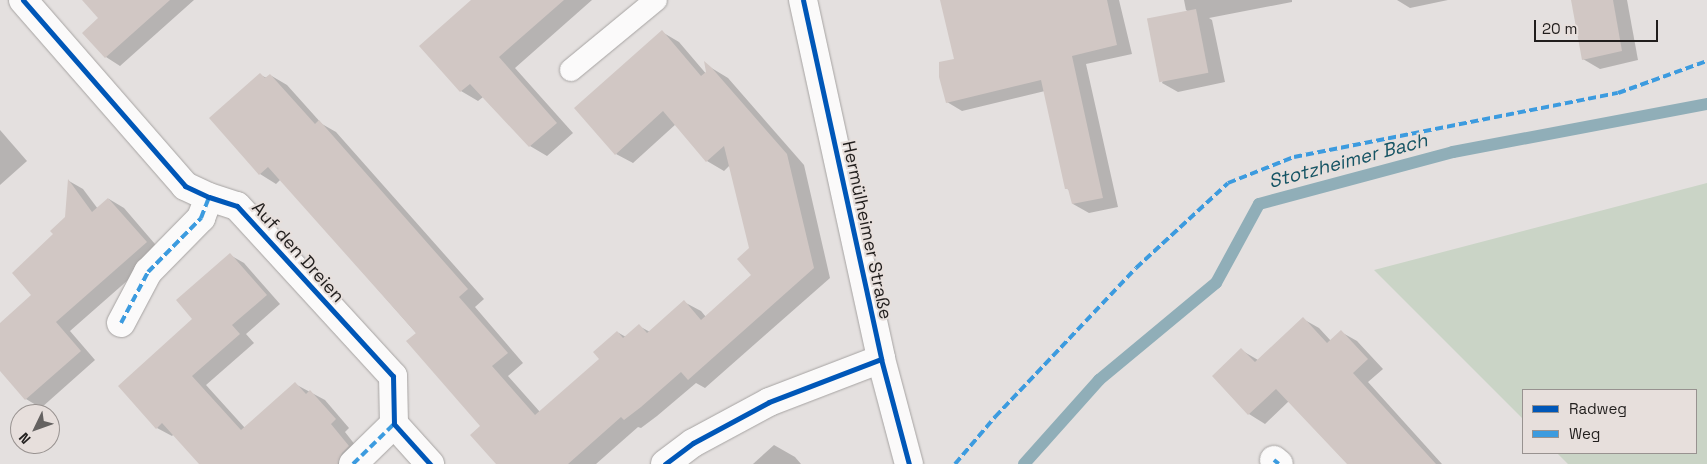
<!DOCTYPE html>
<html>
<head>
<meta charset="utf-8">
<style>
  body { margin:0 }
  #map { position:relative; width:1707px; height:464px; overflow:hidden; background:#e4e0df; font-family:"Space Grotesk",sans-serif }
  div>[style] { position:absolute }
  .green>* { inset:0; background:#cad4c6 }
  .shadow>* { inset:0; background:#0003 }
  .stream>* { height:12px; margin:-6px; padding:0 6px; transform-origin:6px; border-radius:6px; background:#90aeb8 }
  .building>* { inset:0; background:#d1c7c4; transform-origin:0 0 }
  .roads { filter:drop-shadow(0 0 1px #a6a3a2) drop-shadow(0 0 1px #a6a3a2) }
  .lane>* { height:22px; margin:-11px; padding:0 11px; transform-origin:11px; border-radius:11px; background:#fbfafa }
  .street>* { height:28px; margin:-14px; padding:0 14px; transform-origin:14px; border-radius:14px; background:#fbfafa }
  .secondary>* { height:28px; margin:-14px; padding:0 14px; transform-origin:14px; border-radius:14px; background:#fbfafa }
  .quiet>* { height:4px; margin-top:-2px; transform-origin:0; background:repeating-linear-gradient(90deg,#3c9bdf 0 8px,transparent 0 12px) }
  .cycleway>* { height:5px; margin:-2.5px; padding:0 2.5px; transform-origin:2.5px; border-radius:2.5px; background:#0057b8 }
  span { translate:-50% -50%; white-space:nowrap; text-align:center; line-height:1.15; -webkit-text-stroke:4px #e7dfdc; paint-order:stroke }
  .street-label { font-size:18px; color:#211e1d }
  .water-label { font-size:19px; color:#155464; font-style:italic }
  .legend { position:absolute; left:1522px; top:389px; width:175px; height:65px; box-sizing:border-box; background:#e7dfdc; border:1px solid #989290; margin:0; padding:6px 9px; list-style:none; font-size:15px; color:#211e1d }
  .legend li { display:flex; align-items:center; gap:10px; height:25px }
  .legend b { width:25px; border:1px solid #989290 }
  .north { position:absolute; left:10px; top:404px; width:50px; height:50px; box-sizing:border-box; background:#e7dfdc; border:1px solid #989290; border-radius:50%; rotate:228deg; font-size:14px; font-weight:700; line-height:20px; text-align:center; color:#211e1d }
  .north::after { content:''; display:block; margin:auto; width:18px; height:22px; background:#656261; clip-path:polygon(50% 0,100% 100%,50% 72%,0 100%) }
  .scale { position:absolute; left:1534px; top:20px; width:124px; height:22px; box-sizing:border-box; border:2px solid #211e1d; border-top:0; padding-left:6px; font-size:15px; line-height:18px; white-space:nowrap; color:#211e1d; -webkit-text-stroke:4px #e7dfdc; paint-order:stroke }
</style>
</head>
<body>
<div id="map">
  <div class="green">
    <div style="clip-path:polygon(1707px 183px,1707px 464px,1568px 464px,1557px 453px,1696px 453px,1696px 390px,1523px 390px,1523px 419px,1374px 270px)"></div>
  </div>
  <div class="shadow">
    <div style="clip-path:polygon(84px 0,194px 0,120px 66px,106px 57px,100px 18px)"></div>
    <div style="clip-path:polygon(472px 0,592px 0,515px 68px,573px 133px,547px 156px,530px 146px,483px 97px,478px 101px,461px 91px)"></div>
    <div style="clip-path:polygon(942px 0,1119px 0,1132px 54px,1086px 64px,1118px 207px,1089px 213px,1073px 204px,1070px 191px,1066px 188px,1045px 91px,962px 111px,947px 102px,956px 60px)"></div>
    <div style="clip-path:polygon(1184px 0,1292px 0,1292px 2px,1209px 18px,1212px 20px,1225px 82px,1178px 92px,1162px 83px,1189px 12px,1186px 10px)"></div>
    <div style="clip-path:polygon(1397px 0,1448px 0,1410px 8px)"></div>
    <div style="clip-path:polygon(1572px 0,1627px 0,1638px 60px,1600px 69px,1583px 59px)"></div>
    <div style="clip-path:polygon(662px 32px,679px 42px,708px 76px,705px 64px,728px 78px,804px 165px,830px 278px,705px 388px,696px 383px,657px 416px,641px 428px,638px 427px,596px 464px,497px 464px,482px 426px,417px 334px,281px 179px,276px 184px,260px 174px,260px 75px,267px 78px,270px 75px,287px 85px,322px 124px,336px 132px,484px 299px,475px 307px,523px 363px,508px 376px,540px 412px,601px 360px,617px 332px,626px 337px,639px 326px,650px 332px,684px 302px,701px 311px,706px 317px,752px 275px,750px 248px,730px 165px,724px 171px,707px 161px,676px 124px,633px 163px,616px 154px)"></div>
    <div style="clip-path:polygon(0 130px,27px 161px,0 185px)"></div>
    <div style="clip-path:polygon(69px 181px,83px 189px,98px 209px,109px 199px,124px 208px,161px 251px,70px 331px,95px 360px,41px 408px,26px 399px,0 369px,0 324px,33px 295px,55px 234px,67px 218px)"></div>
    <div style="clip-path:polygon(230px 255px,244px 263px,280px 304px,246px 334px,254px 343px,206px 385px,245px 428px,295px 384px,325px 400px,349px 428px,345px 432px,363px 455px,356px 464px,201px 464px,174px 434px,172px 436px,157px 428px,194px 320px)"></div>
    <div style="clip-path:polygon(1303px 319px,1319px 328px,1331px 341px,1341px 332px,1357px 341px,1383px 369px,1368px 382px,1442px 464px,1348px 464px,1289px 401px,1265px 424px,1249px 414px,1213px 376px,1241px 350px,1258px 360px)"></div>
    <div style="clip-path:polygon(774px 445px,795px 457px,801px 464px,753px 464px)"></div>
  </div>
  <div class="stream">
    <div style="left:1024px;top:464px;width:113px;rotate:-48.2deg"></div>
    <div style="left:1099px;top:380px;width:152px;rotate:-39.7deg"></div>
    <div style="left:1216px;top:283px;width:90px;rotate:-61.4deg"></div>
    <div style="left:1259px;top:204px;width:201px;rotate:-15deg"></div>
    <div style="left:1453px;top:152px;width:258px;rotate:-10.7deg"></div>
  </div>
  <div class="building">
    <div style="clip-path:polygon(82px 0,170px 0,105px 58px,82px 33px,98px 18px)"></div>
    <div style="clip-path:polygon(471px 0,564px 0,499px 57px,557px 123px,529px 147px,470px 84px,460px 92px,419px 46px)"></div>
    <div style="clip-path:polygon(940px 0,1107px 0,1117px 45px,1072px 56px,1103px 198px,1072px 204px,1068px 189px,1065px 189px,1041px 80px,946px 103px,939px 77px,939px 62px,954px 59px)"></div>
    <div style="clip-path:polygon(1571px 0,1613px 0,1622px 51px,1582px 60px)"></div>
    <div style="left:1196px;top:9px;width:65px;height:50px;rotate:79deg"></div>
    <div style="clip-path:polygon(662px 30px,701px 76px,706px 72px,704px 61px,711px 67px,787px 154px,814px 268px,688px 380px,681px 372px,641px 407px,624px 420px,621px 417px,568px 464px,496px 464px,470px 435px,480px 426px,406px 341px,416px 333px,268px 167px,259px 175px,209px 118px,260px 73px,265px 78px,270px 74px,315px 124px,319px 120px,468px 289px,459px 297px,508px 353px,492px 366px,535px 415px,599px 359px,593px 352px,617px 331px,623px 338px,639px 324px,647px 333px,684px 300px,701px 320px,751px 275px,737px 259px,749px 248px,724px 146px,706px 162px,663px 111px,615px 155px,574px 108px)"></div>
    <div style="clip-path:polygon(68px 179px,92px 212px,108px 198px,147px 242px,56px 322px,81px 351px,25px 400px,0 371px,0 323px,31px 295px,12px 273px,53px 234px,50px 231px,65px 217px)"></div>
    <div style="clip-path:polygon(230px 253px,267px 295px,232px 325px,240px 334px,192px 376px,241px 430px,295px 382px,306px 394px,310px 390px,336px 419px,331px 424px,349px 446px,342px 453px,338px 464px,199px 464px,162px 423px,156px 429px,118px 386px,192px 319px,176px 300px)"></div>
    <div style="clip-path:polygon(1303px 317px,1327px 343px,1341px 330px,1368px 359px,1353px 373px,1436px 464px,1347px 464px,1276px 389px,1248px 415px,1212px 376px,1241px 348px,1255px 362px)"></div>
  </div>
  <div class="roads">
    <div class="lane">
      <div style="left:571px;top:70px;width:110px;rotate:-39.5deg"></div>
    </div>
    <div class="street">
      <div style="left:23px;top:0;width:247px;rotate:48.9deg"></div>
      <div style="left:185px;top:186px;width:26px;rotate:25deg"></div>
      <div style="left:209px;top:197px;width:29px;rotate:18deg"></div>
      <div style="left:237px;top:206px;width:231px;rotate:47.5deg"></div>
      <div style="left:393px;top:376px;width:48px;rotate:88.8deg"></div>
      <div style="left:394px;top:424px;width:54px;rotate:48deg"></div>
      <div style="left:121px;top:323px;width:58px;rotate:-62.1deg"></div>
      <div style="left:148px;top:272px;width:76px;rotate:-45.5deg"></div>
      <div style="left:201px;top:218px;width:22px;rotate:-69deg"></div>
      <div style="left:1274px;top:460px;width:6px;rotate:39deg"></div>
      <div style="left:353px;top:464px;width:57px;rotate:-44.3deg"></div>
      <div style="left:665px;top:464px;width:35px;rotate:-37deg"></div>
      <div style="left:693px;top:443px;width:86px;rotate:-28.3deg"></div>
      <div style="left:769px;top:402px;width:120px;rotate:-21deg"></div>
    </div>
    <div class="secondary">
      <div style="left:803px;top:0;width:367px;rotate:77.7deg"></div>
      <div style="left:881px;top:359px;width:109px;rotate:75.1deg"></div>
    </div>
  </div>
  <div class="quiet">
    <div style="left:121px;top:323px;width:58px;rotate:-62.1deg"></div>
    <div style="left:148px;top:272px;width:76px;rotate:-45.5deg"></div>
    <div style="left:201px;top:218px;width:22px;rotate:-69deg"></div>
    <div style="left:1274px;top:460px;width:6px;rotate:39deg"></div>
    <div style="left:353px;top:464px;width:57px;rotate:-44.3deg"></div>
    <div style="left:955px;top:464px;width:62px;rotate:-49.6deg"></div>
    <div style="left:995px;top:417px;width:205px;rotate:-46.6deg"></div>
    <div style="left:1136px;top:268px;width:125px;rotate:-42.7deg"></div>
    <div style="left:1228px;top:183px;width:71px;rotate:-21.5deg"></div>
    <div style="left:1294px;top:157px;width:330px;rotate:-11.2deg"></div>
    <div style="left:1618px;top:93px;width:95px;rotate:-19.8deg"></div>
  </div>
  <div class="cycleway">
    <div style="left:23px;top:0;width:247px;rotate:48.9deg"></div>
    <div style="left:185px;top:186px;width:26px;rotate:25deg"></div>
    <div style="left:209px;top:197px;width:29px;rotate:18deg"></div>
    <div style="left:237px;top:206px;width:231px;rotate:47.5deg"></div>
    <div style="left:393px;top:376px;width:48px;rotate:88.8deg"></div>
    <div style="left:394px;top:424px;width:54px;rotate:48deg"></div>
    <div style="left:803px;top:0;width:367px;rotate:77.7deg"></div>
    <div style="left:881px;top:359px;width:109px;rotate:75.1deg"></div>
    <div style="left:665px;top:464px;width:35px;rotate:-37deg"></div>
    <div style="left:693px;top:443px;width:86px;rotate:-28.3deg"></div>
    <div style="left:769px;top:402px;width:120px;rotate:-21deg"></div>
  </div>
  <div class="street-label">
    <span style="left:867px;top:230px;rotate:78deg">Hermülheimer Straße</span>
    <span style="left:298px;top:252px;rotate:48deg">Auf den Dreien</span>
  </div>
  <div class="water-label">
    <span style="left:1348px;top:161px;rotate:-15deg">Stotzheimer Bach</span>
  </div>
  <ul class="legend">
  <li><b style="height:6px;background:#0057b8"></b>Radweg</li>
  <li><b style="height:6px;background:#3c9bdf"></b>Weg</li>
  </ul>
  <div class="north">N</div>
  <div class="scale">20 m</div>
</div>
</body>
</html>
